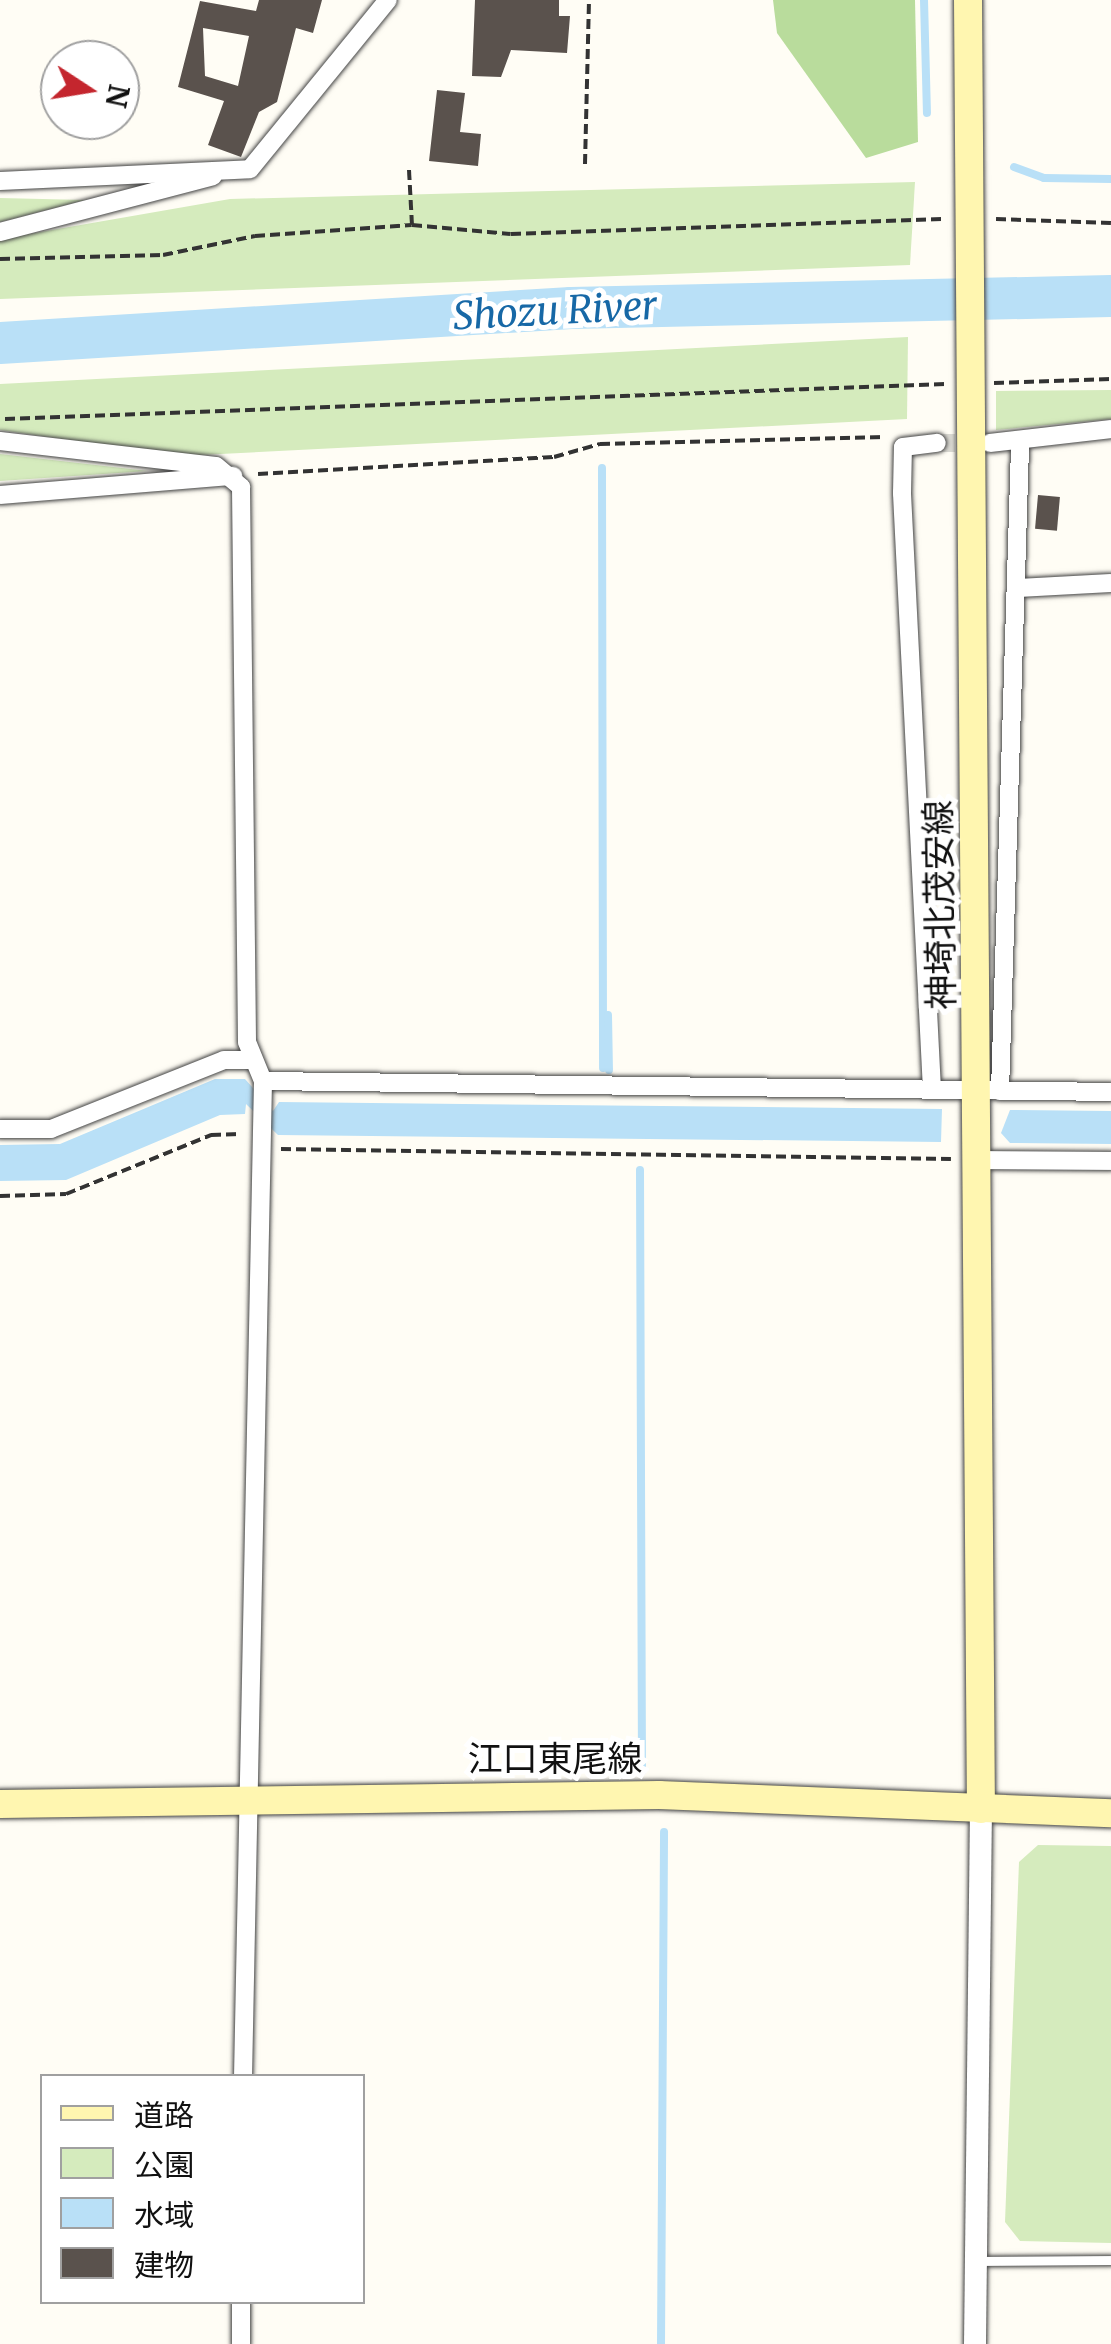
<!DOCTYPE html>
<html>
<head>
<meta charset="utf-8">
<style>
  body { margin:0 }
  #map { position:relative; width:1111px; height:2344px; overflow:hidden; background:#fffdf5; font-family:Merriweather,"Noto Sans JP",serif }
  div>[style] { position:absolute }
  .green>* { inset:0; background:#d5ebbd }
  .forest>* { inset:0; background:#b9dc9c }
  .water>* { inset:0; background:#b9e0f7 }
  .stream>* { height:8px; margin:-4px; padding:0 4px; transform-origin:4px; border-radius:4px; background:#b9e0f7 }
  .river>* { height:42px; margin:-21px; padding:0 21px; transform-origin:21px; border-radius:21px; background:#b9e0f7 }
  .building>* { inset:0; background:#5a524d; transform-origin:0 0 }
  .minor-tunnel>* { height:18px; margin-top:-9px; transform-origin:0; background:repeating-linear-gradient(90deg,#dbdad3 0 18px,transparent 0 27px) }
  .path>* { height:4px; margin-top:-2px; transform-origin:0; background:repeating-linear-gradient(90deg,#333 0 10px,transparent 0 15px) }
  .roads { filter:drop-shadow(0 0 2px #444) drop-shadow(0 0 2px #444) }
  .service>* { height:9px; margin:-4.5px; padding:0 4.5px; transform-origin:4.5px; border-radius:4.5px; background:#fff }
  .minor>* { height:18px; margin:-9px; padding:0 9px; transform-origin:9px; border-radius:9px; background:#fff }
  .tertiary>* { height:22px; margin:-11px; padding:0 11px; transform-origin:11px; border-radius:11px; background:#fff }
  .secondary>* { height:28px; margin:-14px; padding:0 14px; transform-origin:14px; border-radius:14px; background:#fff6b0 }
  span { translate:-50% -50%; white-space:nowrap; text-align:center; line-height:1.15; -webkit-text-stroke:10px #fff; paint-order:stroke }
  .street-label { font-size:35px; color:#111 }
  .water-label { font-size:38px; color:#1768a6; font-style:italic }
  .legend { position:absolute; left:40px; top:2074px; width:325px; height:230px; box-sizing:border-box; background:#fff; border:2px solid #a0a0a0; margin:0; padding:12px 18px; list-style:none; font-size:30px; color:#111 }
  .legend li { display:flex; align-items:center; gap:20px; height:50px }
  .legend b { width:50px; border:2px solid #a0a0a0 }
  .north { position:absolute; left:40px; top:40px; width:100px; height:100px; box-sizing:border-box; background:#fff; border:2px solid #a0a0a0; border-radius:50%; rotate:102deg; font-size:28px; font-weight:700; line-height:40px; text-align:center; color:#111 }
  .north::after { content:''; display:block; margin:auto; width:35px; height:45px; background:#c4262e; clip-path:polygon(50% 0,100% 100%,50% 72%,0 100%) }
</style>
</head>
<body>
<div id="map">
  <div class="green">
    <div style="clip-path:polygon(915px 182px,910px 265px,0 299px,0 239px,230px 199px)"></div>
    <div style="clip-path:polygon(0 198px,85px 200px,0 222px)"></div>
    <div style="clip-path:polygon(908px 337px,907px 419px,180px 456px,0 430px,0 384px)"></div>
    <div style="clip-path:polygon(1111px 390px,1111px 419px,996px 430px,996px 391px)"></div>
    <div style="clip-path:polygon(0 454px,148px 471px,0 481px)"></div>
    <div style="clip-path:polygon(1038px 1845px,1111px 1846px,1111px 2243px,1020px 2241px,1005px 2222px,1019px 1862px)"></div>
  </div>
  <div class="forest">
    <div style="clip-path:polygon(773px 0,915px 0,918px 142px,866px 158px,777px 33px)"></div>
  </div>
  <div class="water">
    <div style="clip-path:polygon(215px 1079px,245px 1079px,273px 1111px,279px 1102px,942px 1109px,941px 1142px,278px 1135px,246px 1104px,245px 1114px,220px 1115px,66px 1180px,0 1181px,0 1145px,60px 1144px)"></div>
    <div style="clip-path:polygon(1010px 1110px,1111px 1111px,1111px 1144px,1010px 1143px,1001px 1133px)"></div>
  </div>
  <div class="stream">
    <div style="left:924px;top:0;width:113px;rotate:88.5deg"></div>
    <div style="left:1014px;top:167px;width:32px;rotate:20deg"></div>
    <div style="left:1044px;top:178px;width:67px;rotate:0.9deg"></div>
    <div style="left:602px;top:468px;width:600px;rotate:89.9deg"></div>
    <div style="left:608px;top:1015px;width:55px;rotate:89deg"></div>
    <div style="left:640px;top:1170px;width:601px;rotate:89.81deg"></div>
    <div style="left:661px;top:2344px;width:512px;rotate:-89.66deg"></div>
  </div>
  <div class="river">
    <div style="left:0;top:343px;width:572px;rotate:-3.51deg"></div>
    <div style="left:571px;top:308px;width:540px;rotate:-1.27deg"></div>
  </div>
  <div class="building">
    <div style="clip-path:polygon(evenodd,259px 0,322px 0,313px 33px,296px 28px,277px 102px,259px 112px,241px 157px,208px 145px,224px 101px,178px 87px,200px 1px,256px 11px,259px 0,203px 28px,249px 36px,238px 86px,205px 76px,203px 28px)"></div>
    <div style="clip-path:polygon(475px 0,559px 0,559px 16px,570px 16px,567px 53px,511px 50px,501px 77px,472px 76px)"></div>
    <div style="clip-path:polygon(437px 90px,465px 93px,460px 132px,481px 134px,478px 166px,429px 161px)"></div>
    <div style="left:1038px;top:495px;width:22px;height:34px;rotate:5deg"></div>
  </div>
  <div class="minor-tunnel">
    <div style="left:937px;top:443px;width:45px"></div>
  </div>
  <div class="path">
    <div style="left:585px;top:164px;width:164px;rotate:-88.6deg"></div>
    <div style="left:409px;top:170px;width:55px;rotate:86.9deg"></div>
    <div style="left:996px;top:219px;width:115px;rotate:2deg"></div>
    <div style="left:0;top:259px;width:163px;rotate:-1.4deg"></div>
    <div style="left:163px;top:255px;width:94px;rotate:-11.7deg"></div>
    <div style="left:255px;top:236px;width:157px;rotate:-4deg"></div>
    <div style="left:412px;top:225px;width:99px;rotate:5.2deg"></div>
    <div style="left:511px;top:234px;width:431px;rotate:-2deg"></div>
    <div style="left:994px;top:383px;width:117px;rotate:-2deg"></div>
    <div style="left:5px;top:419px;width:941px;rotate:-2.13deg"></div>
    <div style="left:258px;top:474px;width:296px;rotate:-3.3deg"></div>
    <div style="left:554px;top:457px;width:48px;rotate:-15.8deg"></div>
    <div style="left:600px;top:444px;width:285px;rotate:-1.4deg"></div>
    <div style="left:281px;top:1149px;width:670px;rotate:0.86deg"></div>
    <div style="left:0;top:1196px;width:66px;rotate:-1.7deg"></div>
    <div style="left:66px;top:1194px;width:157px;rotate:-22.1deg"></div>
    <div style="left:211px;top:1135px;width:29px;rotate:-2deg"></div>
  </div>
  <div class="roads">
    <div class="service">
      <div style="left:979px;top:2261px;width:132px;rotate:-0.4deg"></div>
    </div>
    <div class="minor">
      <div style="left:0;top:181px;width:250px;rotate:-2.7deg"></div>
      <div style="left:250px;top:169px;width:218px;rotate:-50.8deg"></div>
      <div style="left:0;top:232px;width:220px;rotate:-14.7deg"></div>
      <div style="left:0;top:441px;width:217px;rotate:6.6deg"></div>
      <div style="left:216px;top:466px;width:33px;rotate:40deg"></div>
      <div style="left:241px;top:487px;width:555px;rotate:89.38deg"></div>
      <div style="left:247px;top:1042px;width:42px;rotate:67.7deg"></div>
      <div style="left:263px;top:1081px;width:995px;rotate:91.15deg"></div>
      <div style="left:990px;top:443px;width:122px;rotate:-6.6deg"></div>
      <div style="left:0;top:495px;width:234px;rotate:-4.7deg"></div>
      <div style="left:1018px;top:588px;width:93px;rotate:-3.1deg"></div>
      <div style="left:263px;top:1081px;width:848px;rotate:0.74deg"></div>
      <div style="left:932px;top:1090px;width:598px;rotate:-92.88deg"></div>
      <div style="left:902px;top:493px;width:46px;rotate:-88.8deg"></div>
      <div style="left:903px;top:447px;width:34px;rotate:-7deg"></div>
      <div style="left:1000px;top:1091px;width:645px;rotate:-88.22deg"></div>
      <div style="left:0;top:1129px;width:51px"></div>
      <div style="left:51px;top:1129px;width:186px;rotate:-21.7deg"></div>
      <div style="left:224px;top:1060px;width:27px"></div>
      <div style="left:981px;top:1160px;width:130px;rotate:0.4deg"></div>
      <div style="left:241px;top:2344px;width:42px;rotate:-90deg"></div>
    </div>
    <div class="tertiary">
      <div style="left:975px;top:2344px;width:535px;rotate:-89.36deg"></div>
    </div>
    <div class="secondary">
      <div style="left:968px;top:0;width:1809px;rotate:89.59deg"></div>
      <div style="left:0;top:1804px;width:659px;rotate:-0.78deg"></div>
      <div style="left:659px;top:1795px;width:452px;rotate:2.3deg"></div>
    </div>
  </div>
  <div class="street-label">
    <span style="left:940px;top:905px;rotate:-91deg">神埼北茂安線</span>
    <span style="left:555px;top:1759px">江口東尾線</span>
  </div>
  <div class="water-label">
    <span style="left:555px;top:311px;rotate:-3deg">Shozu River</span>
  </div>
  <ul class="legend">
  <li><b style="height:12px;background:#fff6b0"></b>道路</li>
  <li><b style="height:28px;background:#d5ebbd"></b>公園</li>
  <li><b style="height:28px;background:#b9e0f7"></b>水域</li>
  <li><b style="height:28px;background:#5a524d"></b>建物</li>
  </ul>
  <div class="north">N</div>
</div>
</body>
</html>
